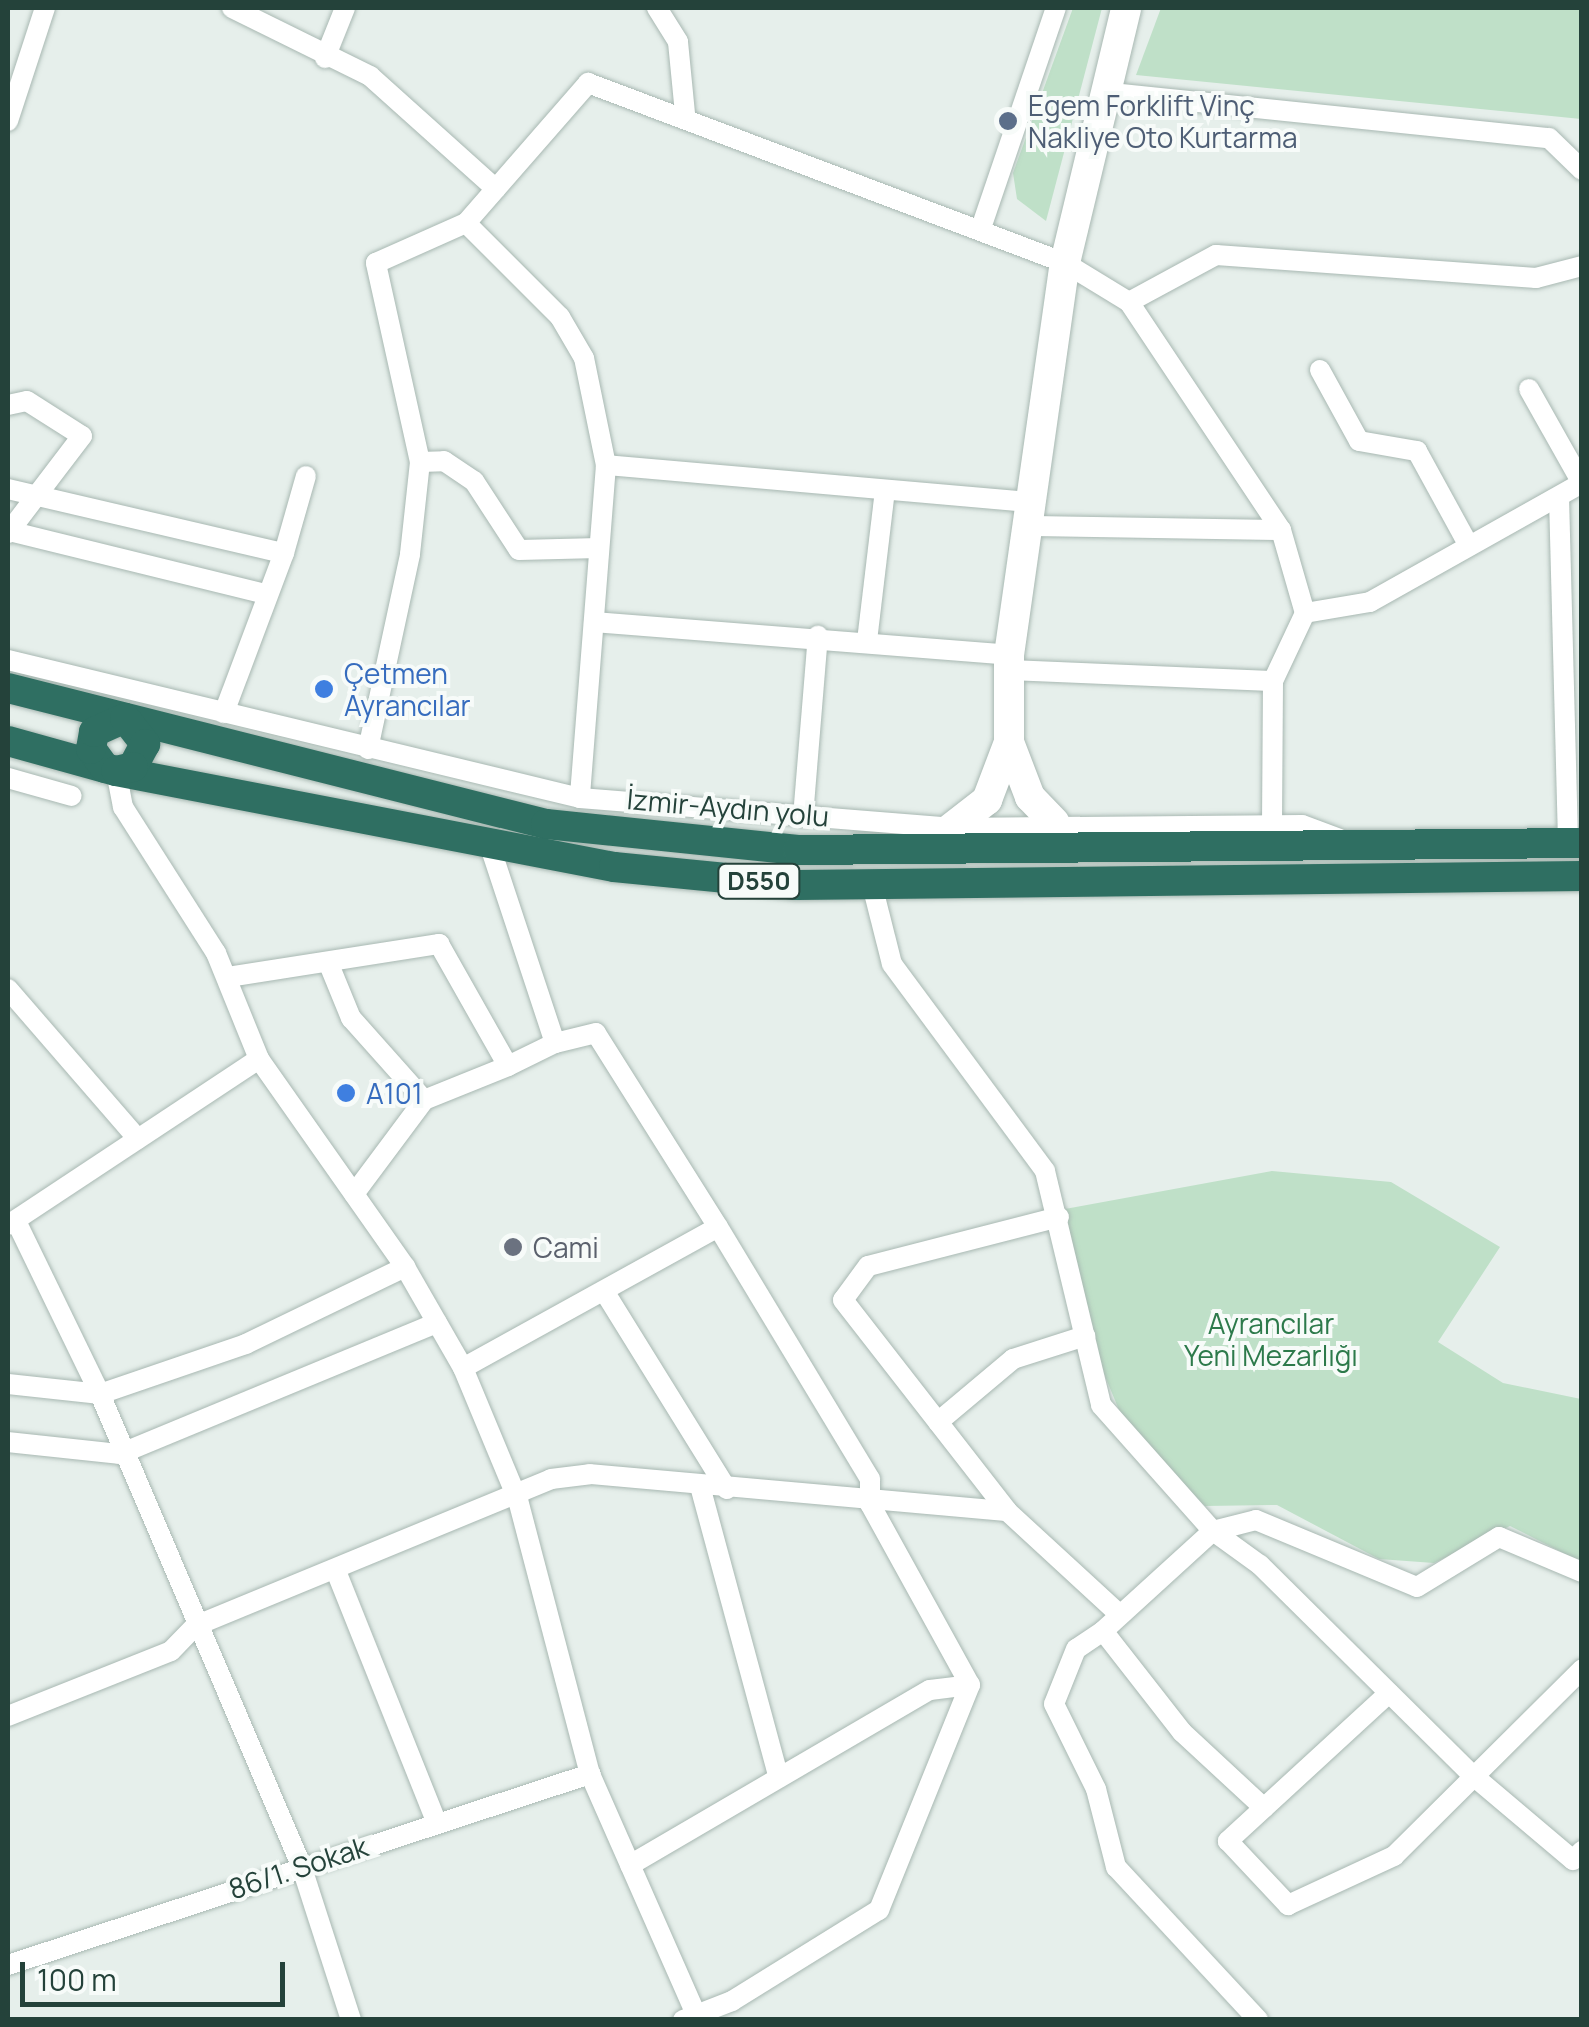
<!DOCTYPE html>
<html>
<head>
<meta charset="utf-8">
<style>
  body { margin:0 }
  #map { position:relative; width:1589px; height:2027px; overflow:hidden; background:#e6efeb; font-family:Manrope,sans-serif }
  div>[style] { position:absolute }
  .green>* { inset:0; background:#bfe0c8 }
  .roads { filter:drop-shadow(0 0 2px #a8b8b2) drop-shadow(0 0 2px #a8b8b2) }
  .street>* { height:20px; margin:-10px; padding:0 10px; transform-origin:10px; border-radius:10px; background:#fff }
  .secondary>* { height:30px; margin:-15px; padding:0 15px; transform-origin:15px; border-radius:15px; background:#fff }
  .highway>* { height:30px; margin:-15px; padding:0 15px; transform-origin:15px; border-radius:15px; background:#2f6f62 }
  .dots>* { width:28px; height:28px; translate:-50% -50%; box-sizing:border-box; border:5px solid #f7fbf9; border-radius:50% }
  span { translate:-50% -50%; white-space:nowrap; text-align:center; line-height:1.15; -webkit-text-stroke:8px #f7fbf9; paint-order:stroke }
  .shield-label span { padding:2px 8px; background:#f7fbf9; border:2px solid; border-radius:8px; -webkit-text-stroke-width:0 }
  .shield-label { font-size:25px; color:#24423a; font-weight:700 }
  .service-label { font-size:28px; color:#4e5e75 }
  .left { translate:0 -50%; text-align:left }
  .shop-label { font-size:28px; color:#366cbe }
  .street-label { font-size:28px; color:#24423a }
  .worship-label { font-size:28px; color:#5b616d }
  .park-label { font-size:28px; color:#2d7a4b }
  .frame { position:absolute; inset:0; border:10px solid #24423a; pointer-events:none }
  .scale { position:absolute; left:20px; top:1962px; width:265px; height:45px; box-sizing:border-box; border:5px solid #24423a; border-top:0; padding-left:12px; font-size:30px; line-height:35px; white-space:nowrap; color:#24423a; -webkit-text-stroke:8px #f7fbf9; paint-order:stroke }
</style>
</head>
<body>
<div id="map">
  <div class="green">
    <div style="clip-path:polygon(1073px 8px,1102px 8px,1046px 221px,1017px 199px,1013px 173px)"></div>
    <div style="clip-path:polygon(1161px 8px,1581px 8px,1581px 119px,1136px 75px)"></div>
    <div style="clip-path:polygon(1272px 1171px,1391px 1182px,1500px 1247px,1438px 1342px,1503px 1383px,1581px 1399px,1581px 1562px,1510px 1526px,1434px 1563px,1379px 1559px,1277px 1505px,1205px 1506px,1129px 1434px,1090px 1340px,1065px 1209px)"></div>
  </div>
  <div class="roads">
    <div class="street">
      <div style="left:232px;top:8px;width:154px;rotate:26.2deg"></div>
      <div style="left:370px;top:76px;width:169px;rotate:41.9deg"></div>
      <div style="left:657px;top:8px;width:40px;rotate:58deg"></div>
      <div style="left:678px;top:42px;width:71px;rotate:84.4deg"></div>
      <div style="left:325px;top:58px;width:54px;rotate:-68.2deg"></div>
      <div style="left:1102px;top:92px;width:449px;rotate:5.9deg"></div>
      <div style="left:1549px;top:138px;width:46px;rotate:44.1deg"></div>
      <div style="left:8px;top:121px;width:119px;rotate:-71.9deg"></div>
      <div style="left:466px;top:223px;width:186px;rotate:-48.9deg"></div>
      <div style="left:588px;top:83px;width:510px;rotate:20.67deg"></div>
      <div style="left:1065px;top:263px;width:75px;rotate:31.4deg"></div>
      <div style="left:1129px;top:302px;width:274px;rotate:56.3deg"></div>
      <div style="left:1281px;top:530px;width:86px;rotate:73.9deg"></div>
      <div style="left:1305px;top:613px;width:66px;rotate:-9.6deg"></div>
      <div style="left:1370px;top:602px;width:243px;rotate:-29.3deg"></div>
      <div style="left:982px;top:225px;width:229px;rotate:-71.2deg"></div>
      <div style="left:1129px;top:302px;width:99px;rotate:-28.4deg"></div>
      <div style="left:1216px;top:255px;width:321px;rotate:4.1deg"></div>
      <div style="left:1536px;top:278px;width:48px;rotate:-14.6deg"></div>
      <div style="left:1320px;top:370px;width:81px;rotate:61.2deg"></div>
      <div style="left:1359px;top:441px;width:59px;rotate:9.8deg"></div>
      <div style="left:1417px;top:451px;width:106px;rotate:61.3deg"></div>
      <div style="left:1529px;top:389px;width:108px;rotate:60.6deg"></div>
      <div style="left:8px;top:405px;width:19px;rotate:-12deg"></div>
      <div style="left:27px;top:401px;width:65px;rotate:32.5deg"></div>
      <div style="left:82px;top:436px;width:122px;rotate:127.3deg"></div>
      <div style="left:420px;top:462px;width:24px;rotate:-2deg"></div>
      <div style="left:444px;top:461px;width:36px;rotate:34deg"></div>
      <div style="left:474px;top:481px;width:82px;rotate:56.9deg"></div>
      <div style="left:519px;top:550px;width:80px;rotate:-1.4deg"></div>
      <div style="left:606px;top:465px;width:426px;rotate:5deg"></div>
      <div style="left:8px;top:489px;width:283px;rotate:13.1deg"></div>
      <div style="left:284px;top:553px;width:171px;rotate:110.6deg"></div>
      <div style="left:1559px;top:497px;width:346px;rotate:88.5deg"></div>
      <div style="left:1028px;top:526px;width:253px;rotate:0.9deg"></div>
      <div style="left:9px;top:531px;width:264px;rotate:13.8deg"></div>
      <div style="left:284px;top:553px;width:80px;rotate:-74.1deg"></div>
      <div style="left:594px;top:622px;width:416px;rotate:4.5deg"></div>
      <div style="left:867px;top:641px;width:152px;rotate:-83.2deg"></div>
      <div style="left:8px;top:660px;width:588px;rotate:13.56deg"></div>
      <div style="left:580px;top:798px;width:372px;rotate:4.6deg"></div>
      <div style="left:951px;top:828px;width:351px;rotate:-0.5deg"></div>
      <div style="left:1302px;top:825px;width:40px;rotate:20.2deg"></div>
      <div style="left:1008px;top:670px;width:265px;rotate:2.4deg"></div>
      <div style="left:368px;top:749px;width:199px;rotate:-77.8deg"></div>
      <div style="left:410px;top:554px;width:93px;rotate:-83.8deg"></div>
      <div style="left:420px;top:462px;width:204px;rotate:-102.5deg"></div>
      <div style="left:376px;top:263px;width:98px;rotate:-24deg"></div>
      <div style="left:466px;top:223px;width:133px;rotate:45deg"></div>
      <div style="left:560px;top:317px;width:48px;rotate:59.7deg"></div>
      <div style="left:584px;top:358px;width:109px;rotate:78.4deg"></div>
      <div style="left:606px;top:465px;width:334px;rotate:94.5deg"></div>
      <div style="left:116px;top:771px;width:37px;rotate:79deg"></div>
      <div style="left:123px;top:807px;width:173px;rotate:57.5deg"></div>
      <div style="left:216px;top:953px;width:114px;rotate:67.9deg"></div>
      <div style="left:259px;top:1059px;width:254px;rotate:54.9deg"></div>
      <div style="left:405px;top:1267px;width:116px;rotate:60.1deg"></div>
      <div style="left:463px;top:1368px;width:143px;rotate:67.4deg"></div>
      <div style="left:518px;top:1500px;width:283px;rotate:75.3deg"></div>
      <div style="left:590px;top:1774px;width:262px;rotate:66.2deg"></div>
      <div style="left:8px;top:778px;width:66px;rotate:15.7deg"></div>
      <div style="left:803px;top:817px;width:182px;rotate:-85.3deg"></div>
      <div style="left:1272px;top:825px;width:144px;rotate:-89.6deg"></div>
      <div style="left:1273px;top:681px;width:75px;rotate:-64.8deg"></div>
      <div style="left:872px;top:885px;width:81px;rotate:75.8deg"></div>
      <div style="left:892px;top:964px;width:257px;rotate:53.5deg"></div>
      <div style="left:1045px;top:1171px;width:241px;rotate:76.5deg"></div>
      <div style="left:1101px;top:1405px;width:169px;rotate:48.4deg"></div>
      <div style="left:1213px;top:1531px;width:58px;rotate:35.9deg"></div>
      <div style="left:1260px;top:1565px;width:296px;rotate:44.7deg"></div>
      <div style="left:1470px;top:1773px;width:135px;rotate:40.2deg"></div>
      <div style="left:1573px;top:1860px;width:13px;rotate:-45deg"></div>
      <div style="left:328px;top:962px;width:61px;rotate:67.7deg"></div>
      <div style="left:351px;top:1018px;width:110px;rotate:48.3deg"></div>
      <div style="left:228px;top:977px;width:214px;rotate:-8.9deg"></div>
      <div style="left:439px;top:944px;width:140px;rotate:60.5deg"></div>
      <div style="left:508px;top:1066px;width:52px;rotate:-26.1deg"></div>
      <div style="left:555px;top:1043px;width:210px;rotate:-108.3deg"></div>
      <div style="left:8px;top:989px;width:198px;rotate:49.1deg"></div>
      <div style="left:354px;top:1194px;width:117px;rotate:-53.3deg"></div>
      <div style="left:424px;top:1100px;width:91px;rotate:-22deg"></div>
      <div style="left:1059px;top:1217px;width:197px;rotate:165.6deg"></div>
      <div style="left:868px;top:1266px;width:42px;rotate:126.3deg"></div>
      <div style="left:843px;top:1300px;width:267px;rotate:52.1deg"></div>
      <div style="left:1007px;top:1511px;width:149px;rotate:42.6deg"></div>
      <div style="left:16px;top:1221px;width:192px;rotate:64.1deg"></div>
      <div style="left:100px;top:1394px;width:512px;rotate:66.89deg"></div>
      <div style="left:301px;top:1865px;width:163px;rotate:72.1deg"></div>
      <div style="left:8px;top:1225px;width:301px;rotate:-33.5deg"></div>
      <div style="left:604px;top:1291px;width:233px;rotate:58.2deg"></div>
      <div style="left:463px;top:1368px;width:291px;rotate:-28.9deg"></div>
      <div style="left:718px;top:1227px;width:229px;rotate:-122.2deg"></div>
      <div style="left:596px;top:1033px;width:42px;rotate:166.3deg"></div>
      <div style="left:8px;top:1384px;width:93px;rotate:6.2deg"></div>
      <div style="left:100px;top:1394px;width:154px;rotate:-18.9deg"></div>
      <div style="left:246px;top:1344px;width:177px;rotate:-25.8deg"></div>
      <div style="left:938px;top:1422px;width:98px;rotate:-40deg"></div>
      <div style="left:1013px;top:1359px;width:76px;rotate:-17.7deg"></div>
      <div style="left:8px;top:1442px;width:113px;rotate:6.1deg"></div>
      <div style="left:120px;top:1454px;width:343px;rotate:-22.5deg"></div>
      <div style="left:700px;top:1486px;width:302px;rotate:74.9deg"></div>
      <div style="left:336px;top:1571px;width:271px;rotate:68.2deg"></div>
      <div style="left:1103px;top:1631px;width:32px;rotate:146deg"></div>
      <div style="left:1076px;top:1649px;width:59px;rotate:111.8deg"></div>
      <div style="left:1054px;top:1704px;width:95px;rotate:63.7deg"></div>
      <div style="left:1096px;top:1789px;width:81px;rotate:75.6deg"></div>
      <div style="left:1116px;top:1867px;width:209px;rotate:47.1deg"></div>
      <div style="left:1389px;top:1693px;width:219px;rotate:137.4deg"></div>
      <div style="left:1228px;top:1841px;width:88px;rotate:46.8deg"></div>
      <div style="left:1288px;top:1905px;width:117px;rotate:-24.8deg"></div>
      <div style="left:1394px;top:1856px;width:265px;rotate:-44.8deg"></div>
      <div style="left:8px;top:1716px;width:175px;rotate:-21.7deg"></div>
      <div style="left:171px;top:1651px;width:35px;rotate:-46deg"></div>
      <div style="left:195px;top:1626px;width:385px;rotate:-22.4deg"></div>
      <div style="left:551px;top:1479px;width:39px;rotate:-7deg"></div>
      <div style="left:590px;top:1474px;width:419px;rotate:5.1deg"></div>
      <div style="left:1264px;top:1808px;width:112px;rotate:-137.2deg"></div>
      <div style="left:1182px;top:1732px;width:128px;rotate:-128deg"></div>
      <div style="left:1103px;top:1631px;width:149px;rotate:-42.3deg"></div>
      <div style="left:1213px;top:1531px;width:44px;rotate:-14.3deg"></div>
      <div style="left:1256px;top:1520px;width:174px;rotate:22.6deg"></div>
      <div style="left:1417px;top:1587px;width:96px;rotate:-31.4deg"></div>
      <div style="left:1499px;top:1537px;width:90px;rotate:22.9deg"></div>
      <div style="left:630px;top:1865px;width:347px;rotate:-30.3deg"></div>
      <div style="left:930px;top:1690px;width:40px;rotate:-7.1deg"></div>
      <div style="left:8px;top:1965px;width:613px;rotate:-18.17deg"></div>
      <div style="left:683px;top:2020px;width:53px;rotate:-21.2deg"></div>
      <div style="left:732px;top:2001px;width:173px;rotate:-31.8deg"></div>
      <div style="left:879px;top:1910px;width:243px;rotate:-68deg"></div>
      <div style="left:970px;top:1685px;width:207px;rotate:-118.9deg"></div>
      <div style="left:870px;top:1504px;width:25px;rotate:-90deg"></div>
      <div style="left:870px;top:1479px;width:294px;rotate:-121.1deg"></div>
    </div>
    <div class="secondary">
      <div style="left:1009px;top:742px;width:59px;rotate:69.1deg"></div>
      <div style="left:1030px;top:797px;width:35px;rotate:46deg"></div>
      <div style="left:951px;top:828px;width:46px;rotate:-37.9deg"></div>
      <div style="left:987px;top:800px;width:62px;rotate:-69.2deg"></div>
      <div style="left:1009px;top:742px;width:87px;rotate:-90deg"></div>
      <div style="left:1009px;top:655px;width:396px;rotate:-81.9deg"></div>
      <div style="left:1065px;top:263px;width:262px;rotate:-76.5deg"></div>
    </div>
    <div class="highway">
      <div style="left:8px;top:688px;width:555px;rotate:14.19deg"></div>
      <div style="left:546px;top:824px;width:253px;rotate:5.9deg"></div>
      <div style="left:798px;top:850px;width:784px;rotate:-0.51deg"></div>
      <div style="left:8px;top:741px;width:112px;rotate:15.5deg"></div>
      <div style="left:116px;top:771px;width:507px;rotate:10.91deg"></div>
      <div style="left:614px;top:867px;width:184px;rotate:5.6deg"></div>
      <div style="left:797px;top:885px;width:785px;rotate:-0.66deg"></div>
      <div style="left:105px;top:768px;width:24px;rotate:-126deg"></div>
      <div style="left:91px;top:749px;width:17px;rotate:-80deg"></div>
      <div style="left:94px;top:732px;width:34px;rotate:-24deg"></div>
      <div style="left:125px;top:718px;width:33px;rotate:52deg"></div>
      <div style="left:145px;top:744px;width:26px;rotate:118deg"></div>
      <div style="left:133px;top:767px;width:17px;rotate:167deg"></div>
    </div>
  </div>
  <div class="dots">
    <div style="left:1008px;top:121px;background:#5c6f8a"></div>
    <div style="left:324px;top:689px;background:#3f7fe0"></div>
    <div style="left:346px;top:1093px;background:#3f7fe0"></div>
    <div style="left:513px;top:1247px;background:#6b7280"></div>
  </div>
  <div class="shield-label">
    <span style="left:759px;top:881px">D550</span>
  </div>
  <div class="service-label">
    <span class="left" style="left:1028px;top:121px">Egem Forklift Vinç<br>Nakliye Oto Kurtarma</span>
  </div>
  <div class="shop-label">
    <span class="left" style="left:344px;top:689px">Çetmen<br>Ayrancılar</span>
    <span class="left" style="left:366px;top:1093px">A101</span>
  </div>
  <div class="street-label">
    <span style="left:728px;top:807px;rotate:5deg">İzmir-Aydın yolu</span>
    <span style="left:298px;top:1867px;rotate:-18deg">86/1. Sokak</span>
  </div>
  <div class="worship-label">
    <span class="left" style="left:533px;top:1247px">Cami</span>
  </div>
  <div class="park-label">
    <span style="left:1271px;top:1339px">Ayrancılar<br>Yeni Mezarlığı</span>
  </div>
  <div class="frame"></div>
  <div class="scale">100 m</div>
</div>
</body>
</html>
